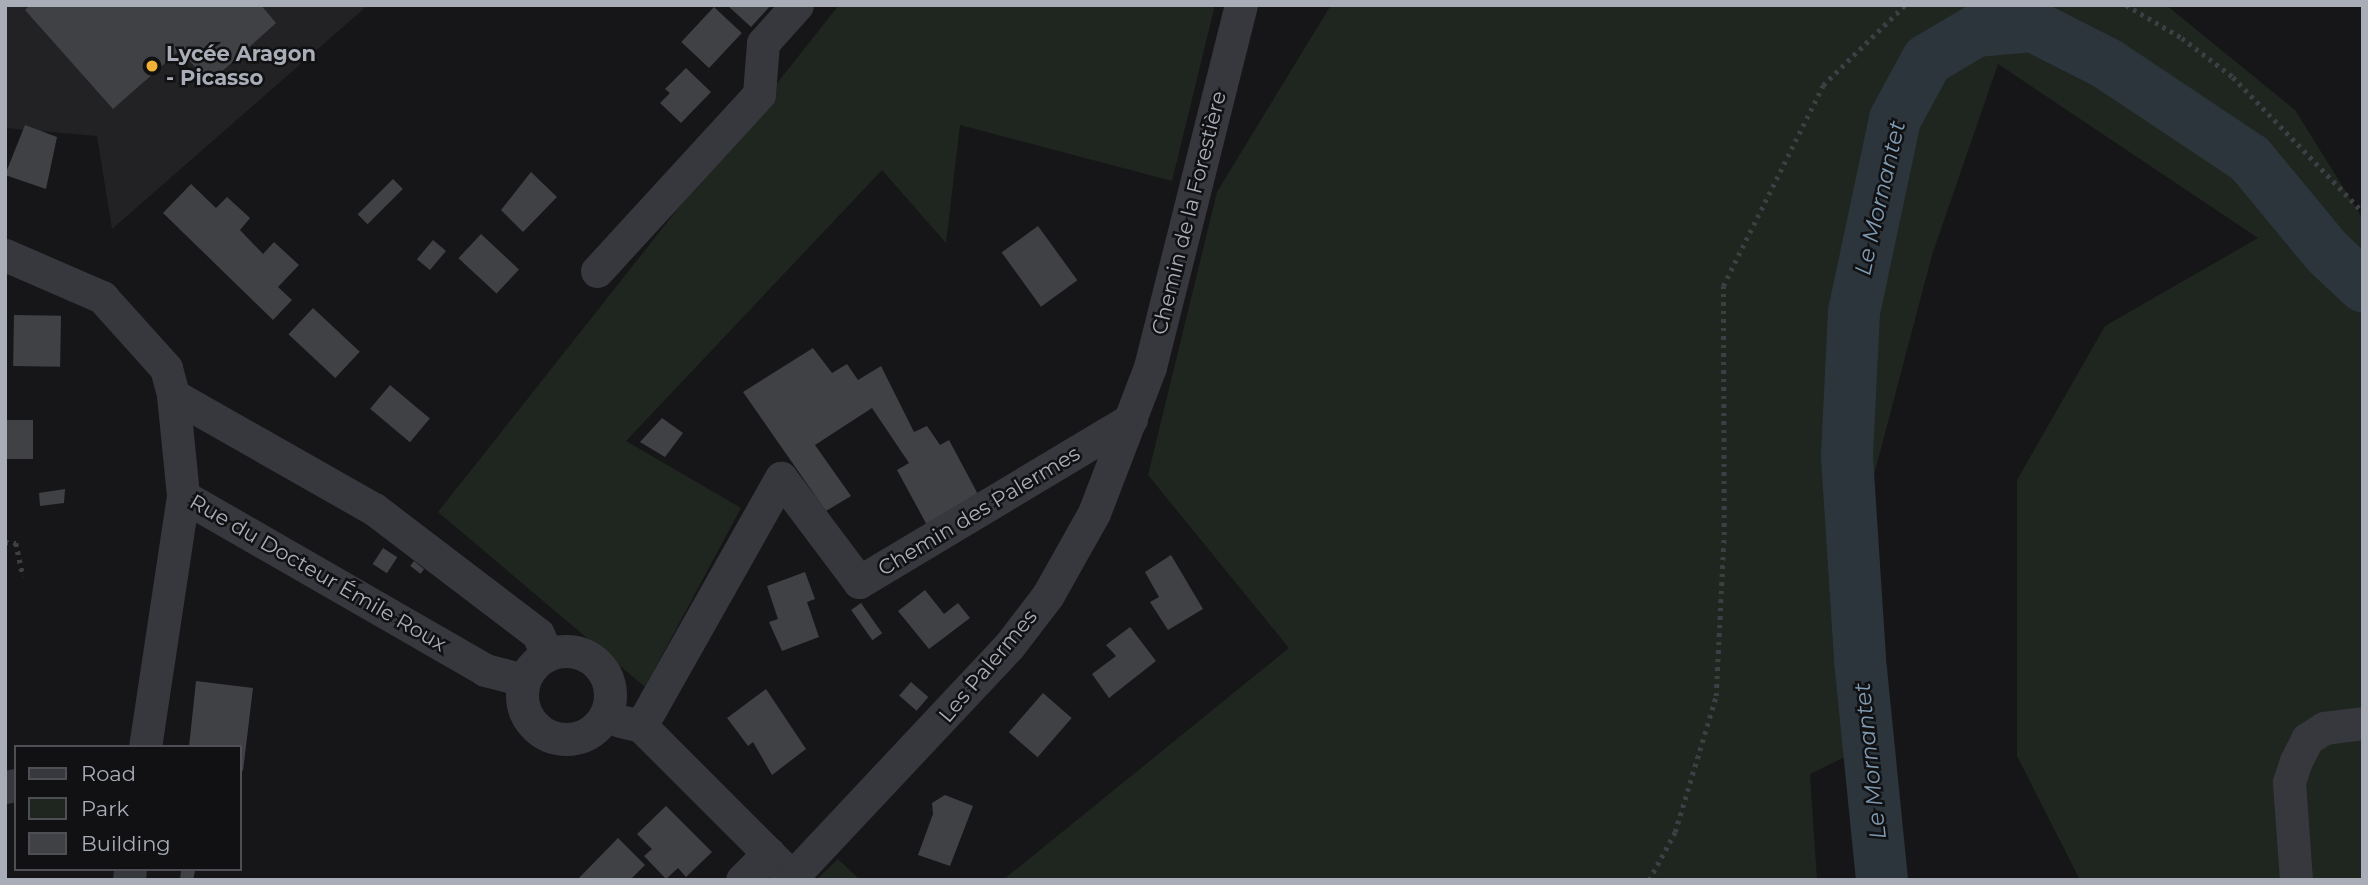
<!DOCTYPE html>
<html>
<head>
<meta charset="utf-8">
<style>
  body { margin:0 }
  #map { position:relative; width:2368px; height:885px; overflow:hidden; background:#161618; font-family:Montserrat,sans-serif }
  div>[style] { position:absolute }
  .built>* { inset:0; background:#222225 }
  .green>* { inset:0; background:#1e261f }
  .river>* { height:52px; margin:-26px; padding:0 26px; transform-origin:26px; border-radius:26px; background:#2c353c }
  .building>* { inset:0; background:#404145; transform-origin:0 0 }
  .path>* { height:4.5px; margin-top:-2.25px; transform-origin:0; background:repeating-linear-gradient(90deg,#3d3f44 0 3.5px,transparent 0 8.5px) }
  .minor>* { height:33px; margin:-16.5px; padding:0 16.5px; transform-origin:16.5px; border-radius:16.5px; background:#37383d }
  .minor>.ring { margin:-16.5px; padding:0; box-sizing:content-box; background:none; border:33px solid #37383d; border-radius:50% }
  .dots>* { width:19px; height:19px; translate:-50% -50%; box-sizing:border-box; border:4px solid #111113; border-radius:50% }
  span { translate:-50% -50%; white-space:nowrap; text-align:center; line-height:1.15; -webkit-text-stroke:5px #111113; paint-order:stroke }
  .poi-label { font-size:21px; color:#a8adb8; font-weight:700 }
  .left { translate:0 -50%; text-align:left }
  .street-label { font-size:21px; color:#a8adb8 }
  .water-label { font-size:23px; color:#7f9bb3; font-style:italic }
  .frame { position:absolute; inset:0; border:7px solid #a8adb8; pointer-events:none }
  .legend { position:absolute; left:14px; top:745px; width:228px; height:126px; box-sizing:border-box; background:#111113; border:2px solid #4d4f55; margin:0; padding:9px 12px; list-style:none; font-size:21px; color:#a8adb8 }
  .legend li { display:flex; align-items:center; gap:14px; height:35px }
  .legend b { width:35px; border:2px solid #4d4f55 }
</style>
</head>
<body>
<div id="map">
  <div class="built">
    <div style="clip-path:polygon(5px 5px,368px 5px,112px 229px,97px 136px,5px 128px)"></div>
  </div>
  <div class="green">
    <div style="clip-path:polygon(839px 5px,1215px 5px,1172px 181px,960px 125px,946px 243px,882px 170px,626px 441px,741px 508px,645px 687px,438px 512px)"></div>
    <div style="clip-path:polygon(1331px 5px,2166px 5px,2295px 110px,2363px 219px,2363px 880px,2080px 880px,2017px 756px,2017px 480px,2105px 326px,2258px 238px,1998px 64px,1932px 255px,1870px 490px,1880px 667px,1890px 735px,1810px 774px,1817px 880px,1003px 880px,1289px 648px,1148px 475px,1217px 192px)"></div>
    <div style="clip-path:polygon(838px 859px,860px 880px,816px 880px)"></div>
  </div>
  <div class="river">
    <div style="left:1882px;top:880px;width:223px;rotate:-95.7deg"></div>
    <div style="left:1860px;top:658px;width:203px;rotate:-93.7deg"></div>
    <div style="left:1847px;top:455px;width:143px;rotate:-87.2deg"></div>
    <div style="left:1854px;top:312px;width:197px;rotate:-78deg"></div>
    <div style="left:1895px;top:119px;width:67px;rotate:-61.5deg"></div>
    <div style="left:1927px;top:60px;width:57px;rotate:-30.6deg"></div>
    <div style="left:1976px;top:31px;width:57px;rotate:-5deg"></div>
    <div style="left:2033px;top:26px;width:82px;rotate:26.9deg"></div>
    <div style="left:2106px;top:63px;width:173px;rotate:33.7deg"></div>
    <div style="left:2250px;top:159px;width:121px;rotate:50.4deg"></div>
    <div style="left:2327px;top:252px;width:50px;rotate:43.4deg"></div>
  </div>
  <div class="building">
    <div style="clip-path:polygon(30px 5px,261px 5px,276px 23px,209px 83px,180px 50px,113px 109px,25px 10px)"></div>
    <div style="clip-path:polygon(727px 5px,771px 5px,751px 27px)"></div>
    <div style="left:714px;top:7px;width:38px;height:48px;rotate:43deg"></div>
    <div style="clip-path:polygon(686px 68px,711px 92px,681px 123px,660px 103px,670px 93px,665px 89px)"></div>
    <div style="clip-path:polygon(25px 125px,57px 137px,46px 189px,5px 175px)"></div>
    <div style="clip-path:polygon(531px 172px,557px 197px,523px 232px,501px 210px)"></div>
    <div style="left:393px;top:179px;width:14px;height:50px;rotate:45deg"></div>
    <div style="clip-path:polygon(191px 184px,216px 208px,227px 197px,250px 218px,240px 230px,263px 254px,274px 242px,299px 265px,278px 287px,292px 300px,273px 320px,163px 213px)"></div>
    <div style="left:1038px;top:226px;width:67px;height:45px;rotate:54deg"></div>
    <div style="left:481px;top:234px;width:52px;height:33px;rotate:43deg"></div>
    <div style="left:433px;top:240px;width:17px;height:25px;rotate:40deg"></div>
    <div style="left:313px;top:308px;width:64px;height:36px;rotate:43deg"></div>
    <div style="left:14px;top:315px;width:47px;height:51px;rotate:1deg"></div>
    <div style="clip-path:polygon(813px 348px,832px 373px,847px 364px,858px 380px,881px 366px,914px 432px,927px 426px,940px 445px,949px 440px,980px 498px,928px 527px,897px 470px,909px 463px,872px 408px,815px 445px,851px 496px,826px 511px,743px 392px)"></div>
    <div style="left:390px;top:385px;width:52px;height:31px;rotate:40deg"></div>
    <div style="clip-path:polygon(662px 418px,683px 433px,665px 457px,640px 442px)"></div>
    <div style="left:5px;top:420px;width:28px;height:39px"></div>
    <div style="clip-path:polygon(65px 489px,64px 503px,40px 506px,39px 493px)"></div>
    <div style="left:383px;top:548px;width:17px;height:19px;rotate:33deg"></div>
    <div style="clip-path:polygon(1171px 555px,1203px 609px,1168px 630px,1150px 602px,1159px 597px,1145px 572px)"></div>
    <div style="left:414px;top:561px;width:13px;height:6px;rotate:39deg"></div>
    <div style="clip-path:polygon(805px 572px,815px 599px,807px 602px,819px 637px,782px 651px,769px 622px,778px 619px,767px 586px)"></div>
    <div style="clip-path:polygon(925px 590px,944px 614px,958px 603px,970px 618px,929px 649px,898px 611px)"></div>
    <div style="left:861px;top:603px;width:37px;height:12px;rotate:55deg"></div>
    <div style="clip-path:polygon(1130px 627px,1156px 661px,1109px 698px,1092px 674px,1116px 656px,1106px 645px)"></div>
    <div style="clip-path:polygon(196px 681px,253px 688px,243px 771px,240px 770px,240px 747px,189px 747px)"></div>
    <div style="left:911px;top:682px;width:23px;height:18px;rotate:41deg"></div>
    <div style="clip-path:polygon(766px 689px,806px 749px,772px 775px,753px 742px,748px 746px,727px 718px)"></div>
    <div style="left:1043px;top:693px;width:38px;height:52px;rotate:41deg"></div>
    <div style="clip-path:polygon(945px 795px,973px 806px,950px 866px,918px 855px,933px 814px,932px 803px)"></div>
    <div style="clip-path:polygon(666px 806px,712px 852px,686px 877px,678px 868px,666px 879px,644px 856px,652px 849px,637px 834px)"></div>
    <div style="clip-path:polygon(618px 838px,645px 865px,630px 880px,577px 880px)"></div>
    <div style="clip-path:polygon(181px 870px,195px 871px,193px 880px,180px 880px)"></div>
  </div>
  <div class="path">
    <div style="left:2126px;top:5px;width:65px;rotate:30.5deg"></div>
    <div style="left:2182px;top:38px;width:64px;rotate:37.4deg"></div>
    <div style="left:2233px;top:77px;width:187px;rotate:46.1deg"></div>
    <div style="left:5px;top:542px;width:11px;rotate:5deg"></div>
    <div style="left:16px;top:543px;width:34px;rotate:78deg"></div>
    <div style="left:1649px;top:880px;width:55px;rotate:-61.6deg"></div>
    <div style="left:1675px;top:832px;width:142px;rotate:-73.2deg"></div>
    <div style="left:1716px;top:696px;width:161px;rotate:-87.2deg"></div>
    <div style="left:1724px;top:535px;width:249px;rotate:-90.2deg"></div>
    <div style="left:1723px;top:286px;width:225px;rotate:-63.5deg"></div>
    <div style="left:1823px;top:85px;width:115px;rotate:-44.3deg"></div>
  </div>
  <div class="minor">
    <div style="left:5px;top:255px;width:106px;rotate:23.4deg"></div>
    <div style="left:102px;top:297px;width:96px;rotate:48deg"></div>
    <div style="left:166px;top:368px;width:28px;rotate:75deg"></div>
    <div style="left:173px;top:395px;width:101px;rotate:84.3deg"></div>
    <div style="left:183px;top:496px;width:254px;rotate:98.6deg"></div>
    <div style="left:597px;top:271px;width:240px;rotate:-47.5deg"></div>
    <div style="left:759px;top:94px;width:51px;rotate:-85.5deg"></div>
    <div style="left:763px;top:43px;width:51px;rotate:-48.2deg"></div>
    <div style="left:173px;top:395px;width:231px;rotate:29.6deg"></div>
    <div style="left:374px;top:509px;width:206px;rotate:37.3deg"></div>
    <div style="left:538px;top:634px;width:23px;rotate:67deg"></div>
    <div style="left:183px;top:496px;width:349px;rotate:29.9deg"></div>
    <div style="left:485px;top:670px;width:40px;rotate:14.4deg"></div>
    <div class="ring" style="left:522px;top:651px;width:55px;height:55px"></div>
    <div style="left:620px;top:721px;width:22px;rotate:13deg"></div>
    <div style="left:641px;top:726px;width:218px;rotate:45deg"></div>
    <div style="left:641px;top:726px;width:285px;rotate:-60.6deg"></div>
    <div style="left:781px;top:478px;width:130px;rotate:53.1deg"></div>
    <div style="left:859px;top:582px;width:317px;rotate:-30.9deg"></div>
    <div style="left:5px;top:787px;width:11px;rotate:-10deg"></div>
    <div style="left:792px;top:877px;width:317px;rotate:-46.8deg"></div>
    <div style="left:1009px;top:646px;width:64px;rotate:-52.6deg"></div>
    <div style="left:1048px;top:595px;width:94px;rotate:-60.7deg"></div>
    <div style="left:1094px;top:513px;width:156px;rotate:-69deg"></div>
    <div style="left:1150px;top:367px;width:373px;rotate:-75.9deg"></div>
    <div style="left:129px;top:880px;width:11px;rotate:-85deg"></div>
    <div style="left:742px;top:880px;width:38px;rotate:-45deg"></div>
    <div style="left:2296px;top:880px;width:98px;rotate:-94.1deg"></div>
    <div style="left:2289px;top:782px;width:22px;rotate:-72deg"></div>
    <div style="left:2296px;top:761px;width:25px;rotate:-63deg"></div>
    <div style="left:2307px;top:739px;width:20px;rotate:-33deg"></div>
    <div style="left:2324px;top:728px;width:39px;rotate:-7deg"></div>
  </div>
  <div class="dots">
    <div style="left:152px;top:66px;background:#f2b134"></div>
  </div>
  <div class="poi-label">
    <span class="left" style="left:166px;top:66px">Lycée Aragon<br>- Picasso</span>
  </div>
  <div class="street-label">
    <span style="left:1189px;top:213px;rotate:-76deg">Chemin de la Forestière</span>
    <span style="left:979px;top:511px;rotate:-31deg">Chemin des Palermes</span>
    <span style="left:318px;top:573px;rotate:30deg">Rue du Docteur Émile Roux</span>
    <span style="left:988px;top:666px;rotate:-50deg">Les Palermes</span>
  </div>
  <div class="water-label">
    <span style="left:1880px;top:198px;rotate:-77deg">Le Mornantet</span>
    <span style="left:1870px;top:761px;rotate:-96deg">Le Mornantet</span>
  </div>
  <div class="frame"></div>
  <ul class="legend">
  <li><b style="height:9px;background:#37383d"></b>Road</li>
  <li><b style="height:19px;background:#1e261f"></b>Park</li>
  <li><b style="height:19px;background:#404145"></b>Building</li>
  </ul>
</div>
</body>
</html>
